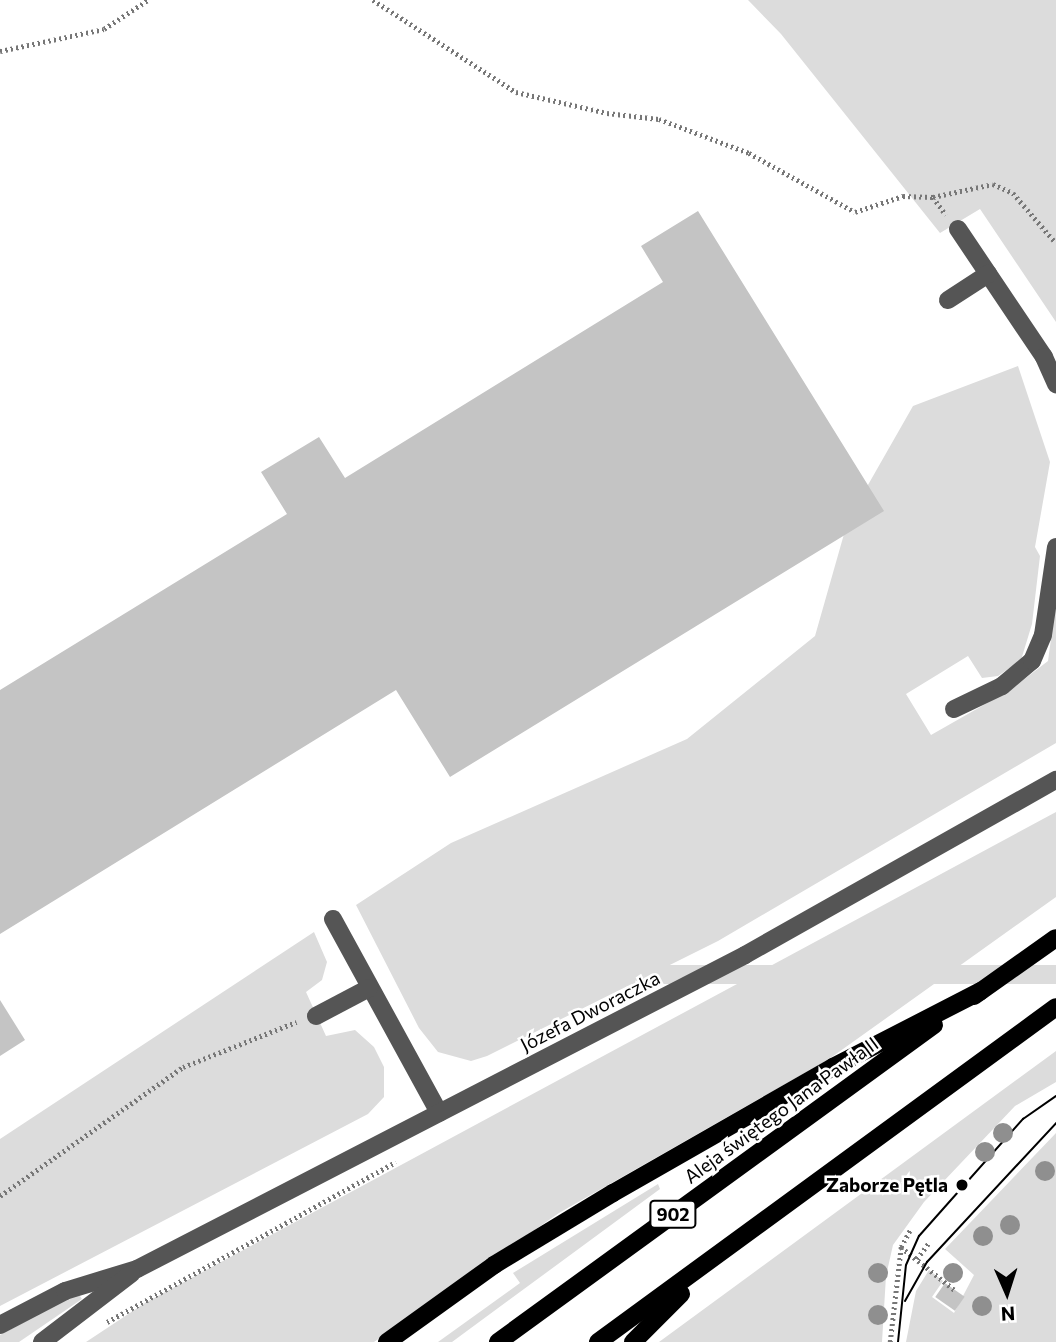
<!DOCTYPE html>
<html>
<head>
<meta charset="utf-8">
<style>
  body { margin:0 }
  #map { position:relative; width:1056px; height:1342px; overflow:hidden; background:#fff; font-family:Commissioner,sans-serif }
  div>[style] { position:absolute }
  .green>* { inset:0; background:#dcdcdc; transform-origin:0 0 }
  .building>* { inset:0; background:#c4c4c4; transform-origin:0 0 }
  .path>* { height:4.5px; margin-top:-2.25px; transform-origin:0; background:repeating-linear-gradient(90deg,#777 0 2px,transparent 0 5.5px) }
  .minor>* { height:18px; margin:-9px; padding:0 9px; transform-origin:9px; border-radius:9px; background:#555 }
  .major>* { height:18px; margin:-9px; padding:0 9px; transform-origin:9px; border-radius:9px; background:#000 }
  .tram>* { height:2px; margin:-1px; padding:0 1px; transform-origin:1px; border-radius:1px; background:#000 }
  .trees>* { width:20px; height:20px; margin:-10px; border-radius:50%; background:#8f8f8f }
  .dots>* { width:19px; height:19px; translate:-50% -50%; box-sizing:border-box; border:4px solid #fff; border-radius:50% }
  span { translate:-50% -50%; white-space:nowrap; text-align:center; line-height:1.15; -webkit-text-stroke:5px #fff; paint-order:stroke }
  .shield-label span { padding:2px 5px; background:#fff; border:2px solid; border-radius:5px; -webkit-text-stroke-width:0 }
  .shield-label { font-size:18px; color:#000; font-weight:700 }
  .street-label { font-size:19px; color:#000 }
  .poi-label { font-size:19px; color:#000; font-weight:700 }
  .right { translate:-100% -50%; text-align:right }
  .north { position:absolute; left:972px; top:1258px; width:70px; height:70px; -webkit-text-stroke:5px #fff; paint-order:stroke; rotate:177deg; font-size:19px; font-weight:700; line-height:28px; text-align:center; color:#000 }
  .north::after { content:''; display:block; margin:auto; width:24px; height:32px; background:#000; clip-path:polygon(50% 0,100% 100%,50% 72%,0 100%) }
</style>
</head>
<body>
<div id="map">
  <div class="green">
    <div style="clip-path:polygon(748px 0,1056px 0,1056px 322px,980px 209px,940px 233px,781px 34px)"></div>
    <div style="clip-path:polygon(1018px 366px,1050px 462px,1035px 547px,1040px 556px,1032px 624px,1021px 660px,998px 676px,982px 678px,968px 656px,906px 694px,931px 735px,1010px 690px,1048px 661px,1056px 602px,1056px 743px,718px 941px,487px 1056px,471px 1061px,438px 1052px,419px 1028px,356px 905px,451px 843px,687px 739px,815px 636px,848px 520px,913px 406px)"></div>
    <div style="clip-path:polygon(1056px 812px,1056px 897px,829px 1059px,559px 1213px,374px 1342px,86px 1342px,145px 1303px)"></div>
    <div style="clip-path:polygon(314px 932px,327px 962px,322px 980px,306px 992px,326px 1036px,355px 1030px,374px 1047px,384px 1067px,384px 1097px,368px 1114px,0 1306px,0 1139px)"></div>
    <div style="left:1056px;top:965px;width:19px;height:640px;rotate:90deg"></div>
    <div style="clip-path:polygon(1056px 1051px,1056px 1082px,1015px 1106px,924px 1202px,893px 1245px,886px 1276px,882px 1342px,659px 1342px)"></div>
    <div style="clip-path:polygon(1056px 1133px,1056px 1342px,906px 1342px,916px 1291px,929px 1270px,943px 1281px,932px 1297px,954px 1313px,974px 1275px,945px 1249px)"></div>
    <div style="clip-path:polygon(658px 1184px,660px 1189px,452px 1342px,438px 1342px,520px 1283px,513px 1273px)"></div>
    <div style="clip-path:polygon(78px 1293px,82px 1299px,19px 1342px,0 1342px,0 1335px)"></div>
  </div>
  <div class="building">
    <div style="clip-path:polygon(698px 211px,884px 511px,450px 777px,396px 690px,0 934px,0 690px,287px 514px,261px 472px,319px 437px,345px 478px,663px 282px,641px 246px)"></div>
    <div style="clip-path:polygon(0 1000px,25px 1040px,0 1056px)"></div>
    <div style="left:945px;top:1283px;width:24px;height:17px;rotate:35deg"></div>
  </div>
  <div class="path">
    <div style="left:373px;top:0;width:170px;rotate:32.8deg"></div>
    <div style="left:516px;top:92px;width:93px;rotate:13deg"></div>
    <div style="left:607px;top:113px;width:52px;rotate:6.6deg"></div>
    <div style="left:659px;top:119px;width:96px;rotate:20.7deg"></div>
    <div style="left:749px;top:153px;width:121px;rotate:29.1deg"></div>
    <div style="left:855px;top:212px;width:51px;rotate:-18.4deg"></div>
    <div style="left:903px;top:196px;width:30px;rotate:2deg"></div>
    <div style="left:933px;top:197px;width:22px;rotate:54deg"></div>
    <div style="left:0;top:51px;width:106px;rotate:-11.9deg"></div>
    <div style="left:104px;top:29px;width:53px;rotate:-33.4deg"></div>
    <div style="left:933px;top:197px;width:61px;rotate:-12.2deg"></div>
    <div style="left:993px;top:184px;width:22px;rotate:24deg"></div>
    <div style="left:1013px;top:193px;width:66px;rotate:49.3deg"></div>
    <div style="left:0;top:1196px;width:224px;rotate:-35.2deg"></div>
    <div style="left:183px;top:1067px;width:122px;rotate:-21.7deg"></div>
    <div style="left:901px;top:1247px;width:19px;rotate:-62deg"></div>
    <div style="left:917px;top:1259px;width:19px;rotate:-54deg"></div>
    <div style="left:107px;top:1322px;width:330px;rotate:-29deg"></div>
    <div style="left:890px;top:1342px;width:96px;rotate:-83.4deg"></div>
    <div style="left:901px;top:1247px;width:70px;rotate:38.7deg"></div>
  </div>
  <div class="minor">
    <div style="left:958px;top:229px;width:154px;rotate:56.1deg"></div>
    <div style="left:1044px;top:357px;width:30px;rotate:66deg"></div>
    <div style="left:948px;top:300px;width:48px;rotate:-33deg"></div>
    <div style="left:954px;top:709px;width:53px;rotate:-25.6deg"></div>
    <div style="left:1002px;top:686px;width:39px;rotate:-40deg"></div>
    <div style="left:1032px;top:661px;width:28px;rotate:-67deg"></div>
    <div style="left:1043px;top:635px;width:89px;rotate:-81.6deg"></div>
    <div style="left:333px;top:919px;width:221px;rotate:61.3deg"></div>
    <div style="left:316px;top:1016px;width:60px;rotate:-27.8deg"></div>
    <div style="left:0;top:1325px;width:73px;rotate:-27.6deg"></div>
    <div style="left:65px;top:1291px;width:75px;rotate:-17deg"></div>
    <div style="left:137px;top:1269px;width:684px;rotate:-27.31deg"></div>
    <div style="left:745px;top:955px;width:357px;rotate:-29.4deg"></div>
    <div style="left:42px;top:1342px;width:112px;rotate:-37.4deg"></div>
  </div>
  <div class="major">
    <div style="left:974px;top:996px;width:100px;rotate:-35.3deg"></div>
    <div style="left:387px;top:1342px;width:132px;rotate:-35.7deg"></div>
    <div style="left:494px;top:1265px;width:139px;rotate:-31.2deg"></div>
    <div style="left:613px;top:1193px;width:254px;rotate:-29.8deg"></div>
    <div style="left:833px;top:1067px;width:166px;rotate:-27.2deg"></div>
    <div style="left:498px;top:1342px;width:539px;rotate:-36.02deg"></div>
    <div style="left:598px;top:1342px;width:567px;rotate:-36.18deg"></div>
    <div style="left:633px;top:1342px;width:68px;rotate:-45deg"></div>
  </div>
  <div class="tram">
    <div style="left:905px;top:1301px;width:45px;rotate:-60.6deg"></div>
    <div style="left:927px;top:1262px;width:190px;rotate:-47.1deg"></div>
    <div style="left:898px;top:1342px;width:77px;rotate:-84.1deg"></div>
    <div style="left:906px;top:1265px;width:32px;rotate:-66deg"></div>
    <div style="left:919px;top:1236px;width:157px;rotate:-48.4deg"></div>
    <div style="left:1023px;top:1119px;width:40px;rotate:-34.9deg"></div>
  </div>
  <div class="trees">
    <div style="left:1003px;top:1133px"></div>
    <div style="left:985px;top:1152px"></div>
    <div style="left:1045px;top:1171px"></div>
    <div style="left:1010px;top:1225px"></div>
    <div style="left:983px;top:1236px"></div>
    <div style="left:878px;top:1273px"></div>
    <div style="left:953px;top:1273px"></div>
    <div style="left:982px;top:1306px"></div>
    <div style="left:878px;top:1315px"></div>
  </div>
  <div class="dots">
    <div style="left:962px;top:1185px;background:#000"></div>
  </div>
  <div class="shield-label">
    <span style="left:673px;top:1214px">902</span>
  </div>
  <div class="street-label">
    <span style="left:590px;top:1011px;rotate:-27deg">Józefa Dworaczka</span>
    <span style="left:781px;top:1110px;rotate:-36deg">Aleja świętego Jana Pawła II</span>
  </div>
  <div class="poi-label">
    <span class="right" style="left:948px;top:1185px">Zaborze Pętla</span>
  </div>
  <div class="north">N</div>
</div>
</body>
</html>
